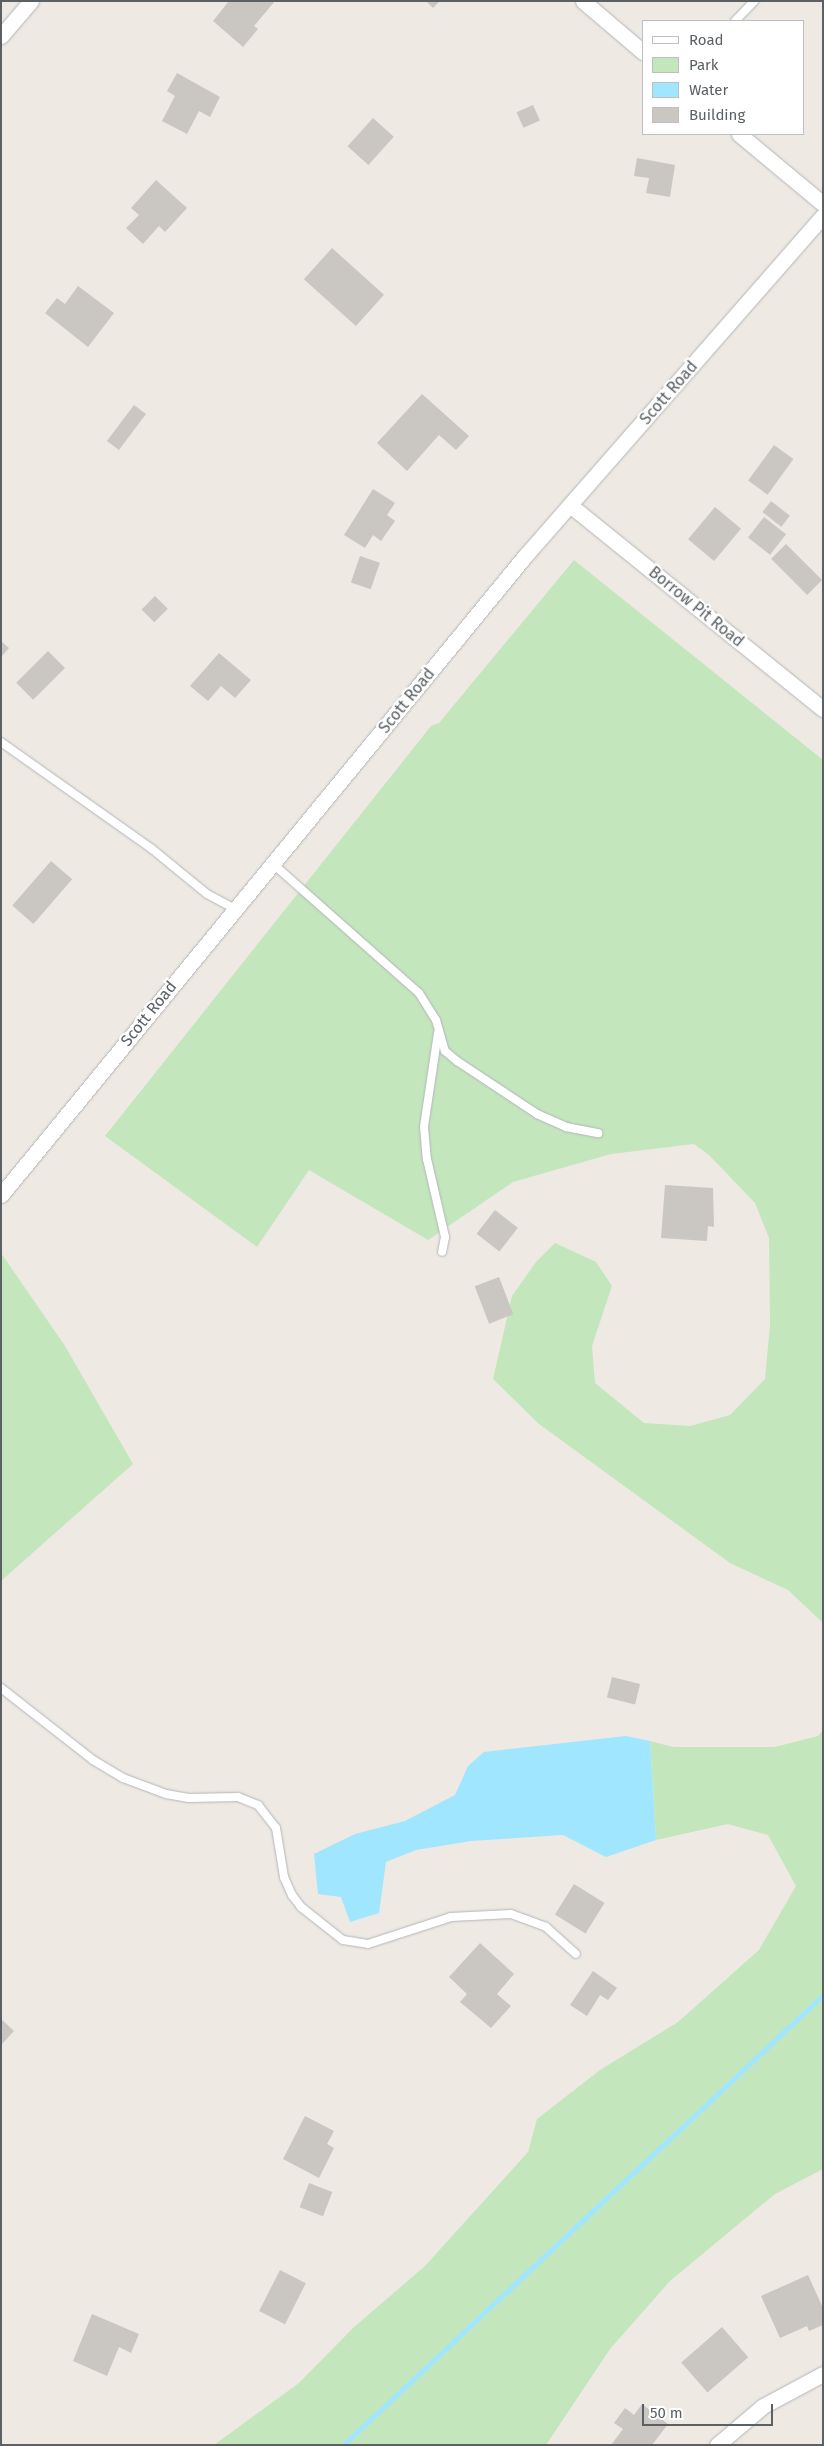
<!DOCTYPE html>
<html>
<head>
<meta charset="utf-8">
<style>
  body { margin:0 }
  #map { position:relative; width:824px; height:2446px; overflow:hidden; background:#eee9e2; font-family:"Fira Sans",sans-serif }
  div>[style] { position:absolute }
  .green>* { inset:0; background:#c4e6bd }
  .water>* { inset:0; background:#a0e6ff }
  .stream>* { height:5px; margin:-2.5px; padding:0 2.5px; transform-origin:2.5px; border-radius:2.5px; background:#a0e6ff }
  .building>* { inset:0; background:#cac6c1; transform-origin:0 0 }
  .roads { filter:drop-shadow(0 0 1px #b3b6ba) drop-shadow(0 0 1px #b3b6ba) }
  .lane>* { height:8px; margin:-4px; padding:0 4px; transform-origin:4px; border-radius:4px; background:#fff }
  .street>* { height:15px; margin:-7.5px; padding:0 7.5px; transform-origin:7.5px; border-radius:7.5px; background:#fff }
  span { translate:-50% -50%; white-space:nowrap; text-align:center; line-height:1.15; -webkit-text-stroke:4.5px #fff; paint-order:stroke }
  .street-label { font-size:16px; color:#5a6063 }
  .frame { position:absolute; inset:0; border:2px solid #5a6063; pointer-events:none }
  .legend { position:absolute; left:642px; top:20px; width:162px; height:115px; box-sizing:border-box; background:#fff; border:1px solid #bdbfc1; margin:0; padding:6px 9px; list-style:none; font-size:15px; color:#5a6063 }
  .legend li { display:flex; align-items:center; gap:10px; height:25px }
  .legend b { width:25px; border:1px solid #bdbfc1 }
  .scale { position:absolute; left:642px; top:2404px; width:131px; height:22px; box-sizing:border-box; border:2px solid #5a6063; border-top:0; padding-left:6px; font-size:15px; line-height:18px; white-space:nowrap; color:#5a6063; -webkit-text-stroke:4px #fff; paint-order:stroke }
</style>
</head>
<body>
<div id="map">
  <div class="green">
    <div style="clip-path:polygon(574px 560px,823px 760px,823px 1623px,788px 1590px,730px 1563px,539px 1424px,493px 1379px,512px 1296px,536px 1262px,555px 1243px,596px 1262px,612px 1286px,592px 1346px,595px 1383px,644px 1423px,690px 1426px,730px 1415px,765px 1379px,770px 1325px,769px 1238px,755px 1203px,709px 1155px,694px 1144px,611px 1154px,513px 1182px,428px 1240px,309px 1170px,257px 1247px,105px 1136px,431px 726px,439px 723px)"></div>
    <div style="clip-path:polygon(1px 1253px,65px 1346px,133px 1464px,1px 1581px)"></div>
    <div style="clip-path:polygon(823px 1730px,823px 2169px,775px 2194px,670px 2281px,610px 2349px,546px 2445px,214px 2445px,299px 2383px,353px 2328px,425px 2266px,528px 2152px,537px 2119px,600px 2070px,678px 2022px,759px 1950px,796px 1886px,768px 1835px,728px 1824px,656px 1840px,650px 1741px,673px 1747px,775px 1747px,818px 1736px)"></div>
  </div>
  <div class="water">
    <div style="clip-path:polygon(626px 1736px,650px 1741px,656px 1840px,606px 1857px,563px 1835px,471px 1841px,416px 1850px,386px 1862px,379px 1913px,350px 1922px,341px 1897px,318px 1894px,314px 1854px,355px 1834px,405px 1821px,455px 1795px,468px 1766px,484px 1752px)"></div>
  </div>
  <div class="stream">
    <div style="left:343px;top:2445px;width:658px;rotate:-43.15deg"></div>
  </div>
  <div class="building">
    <div style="clip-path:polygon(229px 1px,275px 1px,254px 26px,258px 29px,243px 47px,213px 21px)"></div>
    <div style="clip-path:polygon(426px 1px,440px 1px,433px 8px)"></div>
    <div style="clip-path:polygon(177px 73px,220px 97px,210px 117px,199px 111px,187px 134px,162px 121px,175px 96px,167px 91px)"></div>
    <div style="left:533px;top:105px;width:17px;height:18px;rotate:66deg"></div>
    <div style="left:373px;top:118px;width:28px;height:38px;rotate:42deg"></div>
    <div style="clip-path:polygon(637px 158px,675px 165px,670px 197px,646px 193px,649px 178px,634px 176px)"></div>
    <div style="clip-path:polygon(156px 180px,187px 208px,165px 232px,159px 226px,143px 244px,126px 228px,139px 215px,131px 208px)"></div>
    <div style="left:332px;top:248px;width:70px;height:42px;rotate:42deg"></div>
    <div style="clip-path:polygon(78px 286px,114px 313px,88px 347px,45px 313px,57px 298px,65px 304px)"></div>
    <div style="clip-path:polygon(422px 394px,469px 436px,456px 450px,439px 435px,407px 471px,377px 443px)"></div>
    <div style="left:134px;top:405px;width:15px;height:45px;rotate:37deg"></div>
    <div style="left:774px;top:445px;width:24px;height:44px;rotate:36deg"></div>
    <div style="clip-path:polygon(373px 489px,395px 503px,387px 515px,395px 521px,381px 541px,373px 535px,365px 548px,344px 535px)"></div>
    <div style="left:771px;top:501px;width:24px;height:14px;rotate:38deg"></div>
    <div style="left:715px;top:507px;width:34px;height:42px;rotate:40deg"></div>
    <div style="left:764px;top:517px;width:28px;height:26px;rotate:38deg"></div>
    <div style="left:786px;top:544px;width:51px;height:21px;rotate:45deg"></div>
    <div style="left:360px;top:556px;width:21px;height:28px;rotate:19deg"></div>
    <div style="left:155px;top:596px;width:18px;height:19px;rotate:45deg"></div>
    <div style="clip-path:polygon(1px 641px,9px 648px,1px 657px)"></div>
    <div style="left:48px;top:651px;width:24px;height:45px;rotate:45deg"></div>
    <div style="clip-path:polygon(219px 653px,251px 680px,235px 698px,221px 686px,208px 701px,190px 686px)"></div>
    <div style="left:51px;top:861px;width:28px;height:59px;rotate:41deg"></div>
    <div style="clip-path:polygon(665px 1185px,713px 1188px,714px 1227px,708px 1226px,707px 1241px,661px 1238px)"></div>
    <div style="left:495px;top:1210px;width:29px;height:30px;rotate:38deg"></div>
    <div style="left:499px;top:1277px;width:40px;height:26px;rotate:69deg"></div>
    <div style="left:612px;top:1677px;width:29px;height:21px;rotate:14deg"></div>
    <div style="left:574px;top:1884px;width:36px;height:36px;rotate:32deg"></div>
    <div style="clip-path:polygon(480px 1943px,514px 1974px,497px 1994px,511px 2006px,491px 2028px,460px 2002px,467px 1994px,449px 1977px)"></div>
    <div style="clip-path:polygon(593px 1971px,617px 1988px,608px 2000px,600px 1995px,587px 2016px,570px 2005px)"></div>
    <div style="clip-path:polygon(1px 2019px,14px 2031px,1px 2045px)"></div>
    <div style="clip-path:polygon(305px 2116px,334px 2131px,327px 2144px,334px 2148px,319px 2178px,283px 2159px)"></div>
    <div style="left:309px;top:2183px;width:25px;height:26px;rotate:21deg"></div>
    <div style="left:280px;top:2270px;width:29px;height:46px;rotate:27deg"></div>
    <div style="clip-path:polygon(808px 2275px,823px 2308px,823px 2325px,809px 2331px,807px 2326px,780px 2338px,761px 2296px)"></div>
    <div style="clip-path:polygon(92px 2314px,139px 2334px,131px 2353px,119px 2347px,107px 2376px,73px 2361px)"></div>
    <div style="left:722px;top:2327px;width:40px;height:54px;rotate:49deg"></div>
    <div style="clip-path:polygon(642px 2404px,668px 2424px,652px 2445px,611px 2445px,623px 2429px,614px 2423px,625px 2408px,634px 2415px)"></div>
  </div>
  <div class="roads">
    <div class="lane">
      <div style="left:735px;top:21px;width:28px;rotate:-46deg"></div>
      <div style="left:1px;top:742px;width:185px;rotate:35.3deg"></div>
      <div style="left:152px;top:849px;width:71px;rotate:39.3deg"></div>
      <div style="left:207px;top:894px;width:32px;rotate:28deg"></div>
      <div style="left:272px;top:863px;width:196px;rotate:41.5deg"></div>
      <div style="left:419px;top:993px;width:32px;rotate:58deg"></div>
      <div style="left:436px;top:1020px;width:32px;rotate:74deg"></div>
      <div style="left:445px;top:1051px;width:16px;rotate:40deg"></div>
      <div style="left:457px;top:1061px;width:96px;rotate:33.5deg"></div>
      <div style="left:537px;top:1114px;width:32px;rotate:24deg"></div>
      <div style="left:566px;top:1127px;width:33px;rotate:11deg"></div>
      <div style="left:438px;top:1033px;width:95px;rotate:98.5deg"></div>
      <div style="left:424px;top:1127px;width:32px;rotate:85deg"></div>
      <div style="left:427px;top:1159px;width:80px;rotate:77deg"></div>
      <div style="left:445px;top:1237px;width:15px;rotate:101deg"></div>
      <div style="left:1px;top:1688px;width:117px;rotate:38deg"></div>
      <div style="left:93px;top:1760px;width:35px;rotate:31deg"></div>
      <div style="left:123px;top:1778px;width:46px;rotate:20.4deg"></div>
      <div style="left:166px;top:1794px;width:23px;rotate:10deg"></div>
      <div style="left:189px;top:1798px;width:49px;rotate:-1.2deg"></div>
      <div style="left:238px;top:1797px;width:22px;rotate:22deg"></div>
      <div style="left:258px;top:1805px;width:29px;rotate:52deg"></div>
      <div style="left:276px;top:1828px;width:50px;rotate:80.7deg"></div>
      <div style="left:284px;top:1877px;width:20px;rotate:66deg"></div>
      <div style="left:292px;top:1895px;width:15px;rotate:53deg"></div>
      <div style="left:301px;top:1907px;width:53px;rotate:38.2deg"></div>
      <div style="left:343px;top:1940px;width:25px;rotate:9deg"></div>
      <div style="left:368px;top:1944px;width:87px;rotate:-18deg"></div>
      <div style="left:451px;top:1917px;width:60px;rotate:-2.9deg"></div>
      <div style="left:511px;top:1914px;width:37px;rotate:20deg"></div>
      <div style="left:546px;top:1927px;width:40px;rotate:42deg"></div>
    </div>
    <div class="street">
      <div style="left:583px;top:1px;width:79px;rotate:40.4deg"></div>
      <div style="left:1px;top:36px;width:46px;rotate:-49.4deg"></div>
      <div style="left:739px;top:134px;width:109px;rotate:39.8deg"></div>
      <div style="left:570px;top:505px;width:325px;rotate:38.9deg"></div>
      <div style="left:1px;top:1195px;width:826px;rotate:-50.65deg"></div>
      <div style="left:525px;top:556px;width:452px;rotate:-48.8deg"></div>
      <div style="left:717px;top:2445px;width:60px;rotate:-40.3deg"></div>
      <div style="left:763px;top:2406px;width:68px;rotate:-28.1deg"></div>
    </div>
  </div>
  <div class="street-label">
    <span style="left:669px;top:393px;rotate:-49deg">Scott Road</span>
    <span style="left:696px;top:607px;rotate:39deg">Borrow Pit Road</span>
    <span style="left:407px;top:701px;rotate:-51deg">Scott Road</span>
    <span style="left:149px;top:1014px;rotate:-51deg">Scott Road</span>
  </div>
  <div class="frame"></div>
  <ul class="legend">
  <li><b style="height:6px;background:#fff"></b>Road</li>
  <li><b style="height:14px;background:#c4e6bd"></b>Park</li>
  <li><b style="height:14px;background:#a0e6ff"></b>Water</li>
  <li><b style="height:14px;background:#cac6c1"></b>Building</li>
  </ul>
  <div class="scale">50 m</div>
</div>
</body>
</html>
